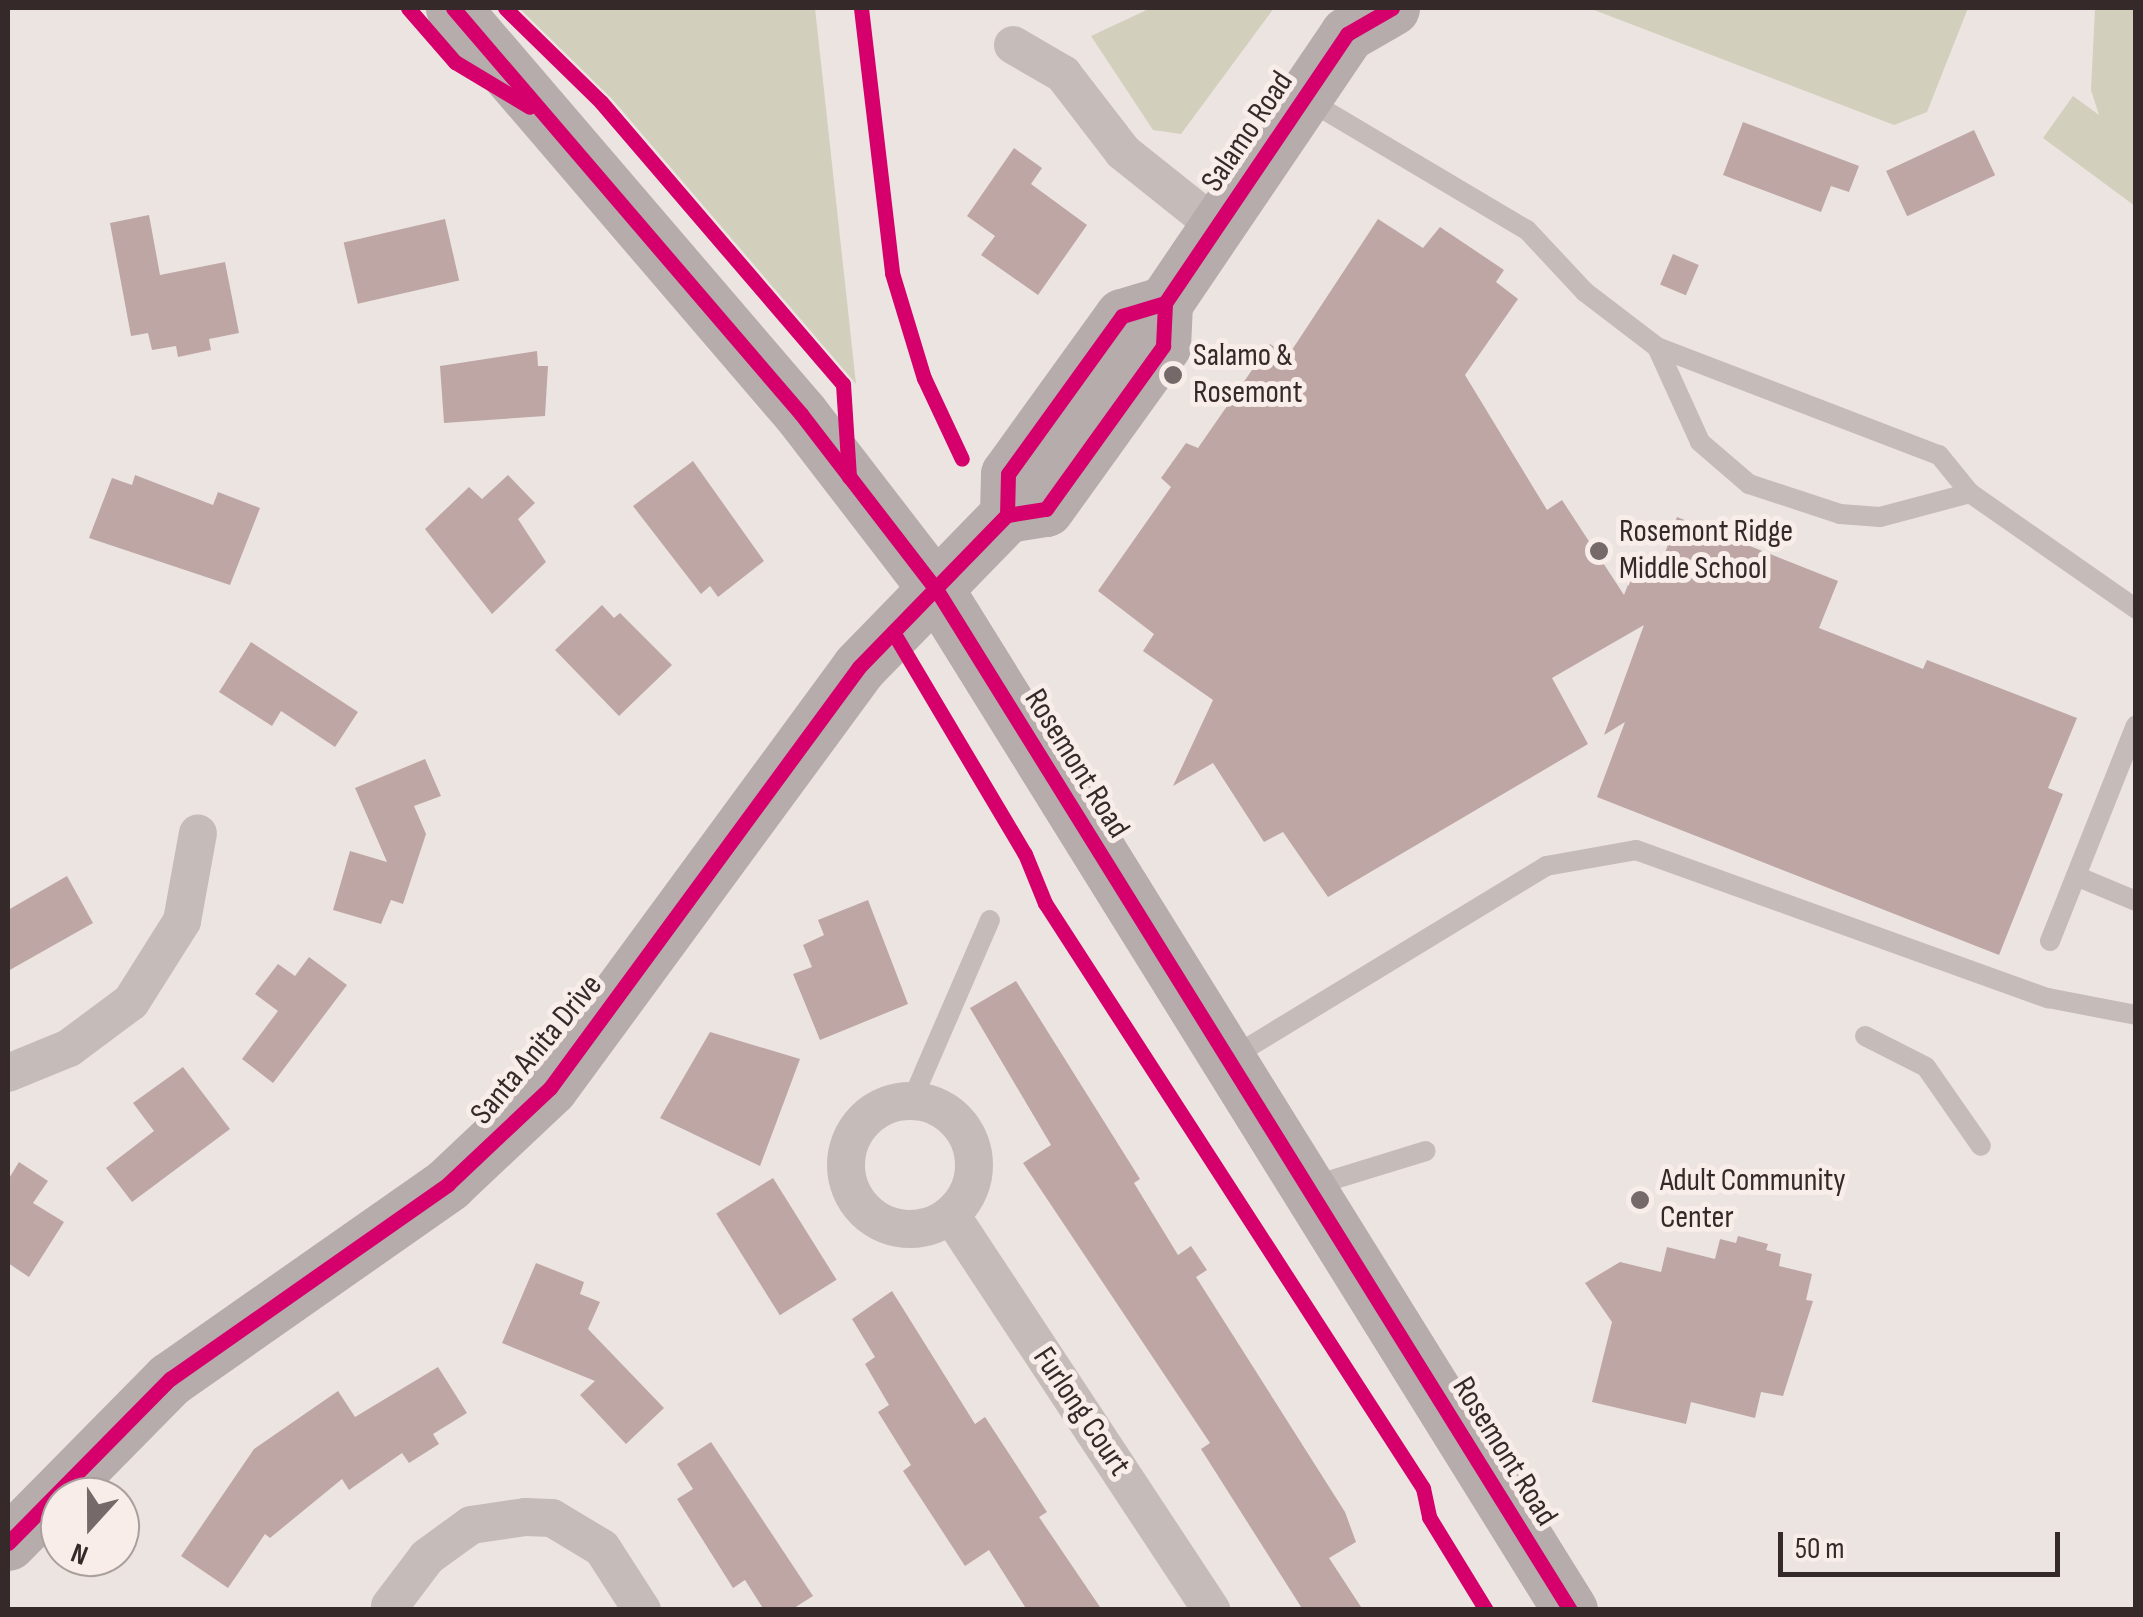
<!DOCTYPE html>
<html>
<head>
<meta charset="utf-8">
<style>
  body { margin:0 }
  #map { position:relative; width:2143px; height:1617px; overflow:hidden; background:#ece4e1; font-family:"Sofia Sans Condensed",sans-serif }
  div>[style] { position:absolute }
  .green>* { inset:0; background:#d2cfbc }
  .building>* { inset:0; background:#bea6a5; transform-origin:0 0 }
  .service>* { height:20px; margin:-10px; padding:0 10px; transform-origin:10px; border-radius:10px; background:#c5bcba }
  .minor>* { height:38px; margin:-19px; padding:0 19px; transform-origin:19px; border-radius:19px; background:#c5bcba }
  .minor>.ring { margin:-19px; padding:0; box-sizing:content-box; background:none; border:38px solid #c5bcba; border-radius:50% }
  .secondary>* { height:55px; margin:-27.5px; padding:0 27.5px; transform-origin:27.5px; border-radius:27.5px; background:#b5acab }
  .cycleway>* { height:15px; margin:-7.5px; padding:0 7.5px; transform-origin:7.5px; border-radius:7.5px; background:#d6006c }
  .dots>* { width:28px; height:28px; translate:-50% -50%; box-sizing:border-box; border:5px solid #f8ede9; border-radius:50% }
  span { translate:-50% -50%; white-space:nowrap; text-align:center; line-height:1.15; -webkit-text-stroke:10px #f8ede9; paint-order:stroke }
  .street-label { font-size:32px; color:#352929 }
  .poi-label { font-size:32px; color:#352929 }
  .left { translate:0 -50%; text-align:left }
  .frame { position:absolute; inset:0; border:10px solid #352929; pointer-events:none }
  .north { position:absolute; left:40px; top:1477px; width:100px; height:100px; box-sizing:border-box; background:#f8ede9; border:2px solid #aa9f9c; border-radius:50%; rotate:201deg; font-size:28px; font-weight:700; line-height:40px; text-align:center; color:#352929 }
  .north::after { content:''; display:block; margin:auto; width:35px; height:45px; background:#756a69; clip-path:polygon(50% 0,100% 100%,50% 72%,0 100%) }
  .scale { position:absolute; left:1778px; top:1532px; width:282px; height:45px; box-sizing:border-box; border:5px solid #352929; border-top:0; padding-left:12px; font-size:30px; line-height:35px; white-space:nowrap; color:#352929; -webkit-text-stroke:8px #f8ede9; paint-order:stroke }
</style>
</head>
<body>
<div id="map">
  <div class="green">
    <div style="clip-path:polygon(519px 8px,815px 8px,856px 384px,612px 99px)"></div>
    <div style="clip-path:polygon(1151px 8px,1274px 8px,1181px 134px,1153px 130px,1091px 36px)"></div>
    <div style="clip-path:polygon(1589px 8px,1968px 8px,1927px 112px,1894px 125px)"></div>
    <div style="clip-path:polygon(2095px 8px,2135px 8px,2135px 206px,2043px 138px,2073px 96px,2099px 115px,2091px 90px)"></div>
  </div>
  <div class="building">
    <div style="clip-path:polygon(1743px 122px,1859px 166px,1849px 192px,1831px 186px,1821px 212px,1723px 175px)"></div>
    <div style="left:1974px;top:130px;width:50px;height:97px;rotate:65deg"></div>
    <div style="clip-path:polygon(1014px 148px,1042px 168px,1031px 184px,1087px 225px,1038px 295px,981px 255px,995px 236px,967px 216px)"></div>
    <div style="clip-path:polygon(149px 215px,160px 275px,225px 262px,239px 333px,209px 339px,211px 350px,178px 357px,176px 346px,152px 350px,148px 333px,131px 336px,110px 223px)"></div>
    <div style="left:445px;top:219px;width:63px;height:104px;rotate:77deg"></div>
    <div style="clip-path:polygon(1378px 219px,1423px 248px,1440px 227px,1504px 270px,1496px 282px,1518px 299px,1465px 375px,1547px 510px,1562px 500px,1624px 595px,1636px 564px,1659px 571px,1677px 517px,1838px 581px,1819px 628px,1923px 669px,1927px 660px,2077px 718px,2048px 788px,2063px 794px,1999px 955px,1597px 797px,1625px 722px,1604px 735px,1644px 625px,1552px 678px,1588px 744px,1328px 897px,1283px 832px,1264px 842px,1213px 763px,1173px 786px,1213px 700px,1143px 651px,1154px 634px,1098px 591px,1171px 487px,1161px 478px,1186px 443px,1198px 448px,1270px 344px,1288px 356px)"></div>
    <div style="left:1673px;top:254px;width:28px;height:33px;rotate:23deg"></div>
    <div style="clip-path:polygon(537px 351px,538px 366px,548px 366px,545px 416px,444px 423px,440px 366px)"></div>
    <div style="clip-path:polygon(693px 461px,764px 561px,718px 597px,710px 586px,701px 594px,633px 506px)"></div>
    <div style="clip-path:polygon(135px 475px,213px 505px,218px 492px,260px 508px,230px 585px,89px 538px,112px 478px,132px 485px)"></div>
    <div style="clip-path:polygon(508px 475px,535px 503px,518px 519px,546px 562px,492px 614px,425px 529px,469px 487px,482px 499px)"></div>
    <div style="clip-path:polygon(602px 605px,614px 618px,620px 613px,672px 665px,619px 716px,555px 650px)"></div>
    <div style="clip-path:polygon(251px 642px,358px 712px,335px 747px,281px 711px,272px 726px,219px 692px)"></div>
    <div style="clip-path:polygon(425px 759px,441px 796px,414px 806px,426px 834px,403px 904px,391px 900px,381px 924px,333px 910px,350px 851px,387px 862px,355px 788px)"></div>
    <div style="clip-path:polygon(67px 876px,93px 923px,8px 971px,8px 910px)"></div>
    <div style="clip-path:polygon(868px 900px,908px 1004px,820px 1040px,793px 974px,812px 967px,803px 945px,824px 935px,818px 920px)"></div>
    <div style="clip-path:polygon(309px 957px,347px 985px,273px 1083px,242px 1059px,278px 1011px,255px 994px,278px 964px,295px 976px)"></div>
    <div style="clip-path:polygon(1016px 981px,1140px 1179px,1134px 1183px,1178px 1255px,1191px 1246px,1207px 1270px,1196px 1277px,1345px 1512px,1356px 1542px,1329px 1558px,1363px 1610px,1303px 1610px,1201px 1449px,1210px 1443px,1023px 1163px,1051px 1145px,970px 1008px)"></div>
    <div style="clip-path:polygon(710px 1032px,800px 1059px,760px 1166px,660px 1118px)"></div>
    <div style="clip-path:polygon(183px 1067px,230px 1129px,132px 1202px,106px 1168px,154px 1131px,133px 1103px)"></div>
    <div style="clip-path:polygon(19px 1162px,48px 1181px,33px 1203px,64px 1222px,29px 1277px,8px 1263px,8px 1180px)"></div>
    <div style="left:773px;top:1178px;width:120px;height:67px;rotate:58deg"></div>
    <div style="clip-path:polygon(1738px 1236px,1768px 1244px,1766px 1250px,1781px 1254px,1779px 1266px,1812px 1274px,1806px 1300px,1813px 1301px,1783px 1396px,1761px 1392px,1755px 1418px,1691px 1402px,1686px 1424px,1592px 1402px,1612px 1322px,1585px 1283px,1620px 1262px,1661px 1272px,1667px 1247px,1715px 1259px,1720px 1239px,1736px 1243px)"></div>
    <div style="clip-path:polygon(536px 1263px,584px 1282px,580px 1294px,600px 1302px,588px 1329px,664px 1408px,626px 1444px,580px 1395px,595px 1381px,502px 1343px)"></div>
    <div style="clip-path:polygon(892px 1291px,975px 1424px,985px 1417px,1047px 1512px,1039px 1517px,1102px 1610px,1027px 1610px,989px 1550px,965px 1566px,903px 1471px,911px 1465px,878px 1412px,889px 1405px,865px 1364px,875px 1357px,852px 1319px)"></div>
    <div style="clip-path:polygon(438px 1367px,467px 1413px,433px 1434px,439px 1444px,409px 1463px,402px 1453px,349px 1490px,342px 1479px,270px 1538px,265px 1534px,228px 1588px,181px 1556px,254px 1449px,338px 1391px,355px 1417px)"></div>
    <div style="clip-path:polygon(711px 1442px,813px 1596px,791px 1610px,764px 1610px,745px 1580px,733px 1588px,677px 1499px,693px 1489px,677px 1464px)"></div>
  </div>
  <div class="service">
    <div style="left:1306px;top:99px;width:257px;rotate:30.7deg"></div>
    <div style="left:1527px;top:230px;width:85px;rotate:46.9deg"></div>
    <div style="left:1585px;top:292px;width:91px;rotate:37.4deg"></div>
    <div style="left:1657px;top:347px;width:302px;rotate:21deg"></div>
    <div style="left:1939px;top:455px;width:49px;rotate:50.8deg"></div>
    <div style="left:1970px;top:493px;width:203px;rotate:34.9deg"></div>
    <div style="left:1657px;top:347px;width:104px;rotate:65.6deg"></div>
    <div style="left:1700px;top:442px;width:65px;rotate:40.6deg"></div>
    <div style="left:1749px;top:484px;width:96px;rotate:18.2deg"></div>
    <div style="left:1840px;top:514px;width:40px;rotate:4.3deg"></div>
    <div style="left:1880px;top:517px;width:93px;rotate:-14.9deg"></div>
    <div style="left:2076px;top:876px;width:65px;rotate:22.6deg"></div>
    <div style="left:2050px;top:941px;width:232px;rotate:-68.3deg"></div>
    <div style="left:1865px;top:1036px;width:68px;rotate:26.9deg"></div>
    <div style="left:1926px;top:1067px;width:96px;rotate:55.2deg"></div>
    <div style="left:1229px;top:1059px;width:371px;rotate:-31.3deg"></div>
    <div style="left:1546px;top:866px;width:91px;rotate:-10.1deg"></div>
    <div style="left:1636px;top:850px;width:438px;rotate:19.8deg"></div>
    <div style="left:2048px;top:998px;width:90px;rotate:10.9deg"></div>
    <div style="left:912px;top:1100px;width:196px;rotate:-66.6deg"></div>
    <div style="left:1309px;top:1187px;width:122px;rotate:-17.1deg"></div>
  </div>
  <div class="minor">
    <div style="left:1013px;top:45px;width:58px;rotate:30.1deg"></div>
    <div style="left:1063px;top:74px;width:98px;rotate:52.4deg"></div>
    <div style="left:1123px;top:152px;width:120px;rotate:38.6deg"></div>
    <div style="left:8px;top:1073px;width:66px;rotate:-22.3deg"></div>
    <div style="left:69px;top:1048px;width:77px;rotate:-36.6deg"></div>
    <div style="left:131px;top:1002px;width:96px;rotate:-57.8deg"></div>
    <div style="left:182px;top:921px;width:89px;rotate:-79.7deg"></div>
    <div class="ring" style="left:846px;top:1101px;width:90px;height:90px"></div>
    <div style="left:951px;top:1215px;width:473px;rotate:56.6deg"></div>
    <div style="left:390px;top:1606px;width:61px;rotate:-52.9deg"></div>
    <div style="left:427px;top:1557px;width:54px;rotate:-36deg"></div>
    <div style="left:471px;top:1525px;width:55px;rotate:-8.4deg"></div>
    <div style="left:525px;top:1517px;width:27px;rotate:2deg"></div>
    <div style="left:552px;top:1518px;width:58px;rotate:31deg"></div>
    <div style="left:602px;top:1548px;width:74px;rotate:57.2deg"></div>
  </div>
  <div class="secondary">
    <div style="left:453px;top:8px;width:535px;rotate:49.4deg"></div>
    <div style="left:801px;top:414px;width:221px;rotate:52.4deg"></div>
    <div style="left:936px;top:589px;width:1202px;rotate:58.16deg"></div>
    <div style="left:1007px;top:515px;width:41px;rotate:-88.6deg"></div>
    <div style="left:1008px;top:474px;width:195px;rotate:-54.2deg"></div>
    <div style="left:1122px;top:316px;width:45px;rotate:-16.8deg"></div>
    <div style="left:8px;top:1543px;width:231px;rotate:-45.4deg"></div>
    <div style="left:170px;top:1379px;width:340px;rotate:-35deg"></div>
    <div style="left:448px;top:1184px;width:140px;rotate:-43.3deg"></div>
    <div style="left:550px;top:1088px;width:522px;rotate:-53.72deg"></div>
    <div style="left:859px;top:667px;width:212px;rotate:-45.8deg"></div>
    <div style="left:1007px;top:515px;width:39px;rotate:-9deg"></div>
    <div style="left:1046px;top:509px;width:201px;rotate:-54.3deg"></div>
    <div style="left:1163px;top:346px;width:43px;rotate:-87.3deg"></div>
    <div style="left:1165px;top:303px;width:325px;rotate:-55.9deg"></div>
    <div style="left:1347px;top:34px;width:52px;rotate:-30deg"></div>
  </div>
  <div class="cycleway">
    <div style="left:408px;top:8px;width:72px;rotate:49deg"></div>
    <div style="left:455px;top:62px;width:87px;rotate:31deg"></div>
    <div style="left:453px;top:8px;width:535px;rotate:49.4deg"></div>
    <div style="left:801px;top:414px;width:221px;rotate:52.4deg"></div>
    <div style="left:936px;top:589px;width:1202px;rotate:58.16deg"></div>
    <div style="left:505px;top:8px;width:134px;rotate:44.4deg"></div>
    <div style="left:601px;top:102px;width:372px;rotate:49.4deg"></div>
    <div style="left:843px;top:384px;width:93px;rotate:86.3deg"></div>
    <div style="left:861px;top:8px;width:267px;rotate:83.3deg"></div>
    <div style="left:892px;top:273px;width:110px;rotate:73.1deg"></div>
    <div style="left:924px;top:378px;width:89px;rotate:64.9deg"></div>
    <div style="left:1007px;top:515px;width:41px;rotate:-88.6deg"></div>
    <div style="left:1008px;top:474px;width:195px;rotate:-54.2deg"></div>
    <div style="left:1122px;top:316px;width:45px;rotate:-16.8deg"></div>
    <div style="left:893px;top:632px;width:258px;rotate:59.3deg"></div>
    <div style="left:1025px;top:854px;width:53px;rotate:67.8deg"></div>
    <div style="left:1045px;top:903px;width:696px;rotate:57.13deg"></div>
    <div style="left:1423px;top:1488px;width:30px;rotate:78deg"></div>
    <div style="left:1429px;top:1517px;width:109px;rotate:58.5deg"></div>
    <div style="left:8px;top:1543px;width:231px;rotate:-45.4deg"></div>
    <div style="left:170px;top:1379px;width:340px;rotate:-35deg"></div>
    <div style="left:448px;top:1184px;width:140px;rotate:-43.3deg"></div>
    <div style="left:550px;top:1088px;width:522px;rotate:-53.72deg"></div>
    <div style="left:859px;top:667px;width:212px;rotate:-45.8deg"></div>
    <div style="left:1007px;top:515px;width:39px;rotate:-9deg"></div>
    <div style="left:1046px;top:509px;width:201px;rotate:-54.3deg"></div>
    <div style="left:1163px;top:346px;width:43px;rotate:-87.3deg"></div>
    <div style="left:1165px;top:303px;width:325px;rotate:-55.9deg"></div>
    <div style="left:1347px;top:34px;width:52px;rotate:-30deg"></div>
  </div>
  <div class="dots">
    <div style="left:1173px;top:375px;background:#756a69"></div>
    <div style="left:1599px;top:551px;background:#756a69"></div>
    <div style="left:1640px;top:1200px;background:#756a69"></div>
  </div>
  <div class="street-label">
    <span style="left:1248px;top:132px;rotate:-56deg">Salamo Road</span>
    <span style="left:1076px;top:764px;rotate:58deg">Rosemont Road</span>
    <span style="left:537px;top:1050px;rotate:-50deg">Santa Anita Drive</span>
    <span style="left:1081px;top:1412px;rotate:56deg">Furlong Court</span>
    <span style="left:1504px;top:1452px;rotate:58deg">Rosemont Road</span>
  </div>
  <div class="poi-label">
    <span class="left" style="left:1193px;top:375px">Salamo &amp;<br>Rosemont</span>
    <span class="left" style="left:1619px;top:551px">Rosemont Ridge<br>Middle School</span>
    <span class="left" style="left:1660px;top:1200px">Adult Community<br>Center</span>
  </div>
  <div class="frame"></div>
  <div class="north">N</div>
  <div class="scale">50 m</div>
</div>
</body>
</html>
